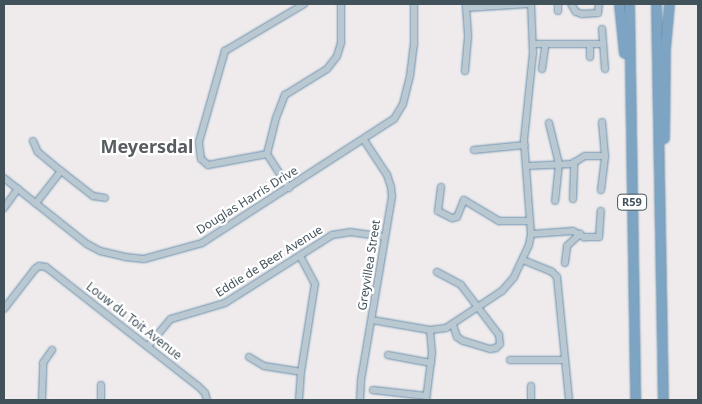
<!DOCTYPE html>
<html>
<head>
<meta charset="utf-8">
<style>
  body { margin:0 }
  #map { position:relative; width:702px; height:404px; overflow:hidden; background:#efebec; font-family:"Noto Sans",sans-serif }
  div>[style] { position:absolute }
  .roads { filter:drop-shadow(0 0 1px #698fad) drop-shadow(0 0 1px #698fad) }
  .minor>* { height:6px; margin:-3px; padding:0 3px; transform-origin:3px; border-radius:3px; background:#bac9d1 }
  .highway>* { height:9px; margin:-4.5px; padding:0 4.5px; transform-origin:4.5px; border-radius:4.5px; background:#7da4c2 }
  span { translate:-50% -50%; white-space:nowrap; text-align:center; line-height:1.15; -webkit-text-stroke:4.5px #fff; paint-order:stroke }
  .shield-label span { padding:1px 4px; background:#fff; border:1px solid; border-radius:4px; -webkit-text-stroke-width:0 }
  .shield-label { font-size:11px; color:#42525b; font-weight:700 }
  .street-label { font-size:12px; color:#42525b }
  .district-label { font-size:18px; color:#585d62; font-weight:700 }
  .frame { position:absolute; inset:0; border:5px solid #42525b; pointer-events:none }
</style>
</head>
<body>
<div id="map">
  <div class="roads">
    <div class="minor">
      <div style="left:558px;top:4px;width:7px;rotate:90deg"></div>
      <div style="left:571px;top:4px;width:9px;rotate:58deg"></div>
      <div style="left:576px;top:12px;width:6px;rotate:18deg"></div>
      <div style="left:582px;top:14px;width:16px;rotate:-4deg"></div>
      <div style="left:598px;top:13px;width:9px;rotate:-84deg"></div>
      <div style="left:466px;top:8px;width:63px;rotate:-3.6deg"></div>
      <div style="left:602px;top:29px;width:40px;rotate:85.7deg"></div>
      <div style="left:533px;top:44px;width:70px"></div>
      <div style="left:590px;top:44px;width:13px;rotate:90deg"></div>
      <div style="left:542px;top:69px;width:22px;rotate:-82deg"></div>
      <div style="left:465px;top:71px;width:36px;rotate:-85deg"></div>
      <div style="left:468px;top:35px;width:31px;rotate:-94deg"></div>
      <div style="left:549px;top:123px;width:42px;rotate:76.3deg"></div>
      <div style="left:559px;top:164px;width:37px;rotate:96deg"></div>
      <div style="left:33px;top:141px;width:12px;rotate:66deg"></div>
      <div style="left:38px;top:152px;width:30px;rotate:40deg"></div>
      <div style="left:61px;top:171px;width:41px;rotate:128deg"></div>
      <div style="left:474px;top:150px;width:51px;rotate:-5.6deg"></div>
      <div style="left:267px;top:154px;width:60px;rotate:169.4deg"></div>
      <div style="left:208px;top:165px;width:9px;rotate:-139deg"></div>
      <div style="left:201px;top:159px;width:17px;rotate:-97deg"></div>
      <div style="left:199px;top:142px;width:95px;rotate:-74.1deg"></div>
      <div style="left:225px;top:51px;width:92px;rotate:-30.7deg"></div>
      <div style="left:526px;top:166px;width:46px;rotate:-2.5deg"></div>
      <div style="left:572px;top:164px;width:15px;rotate:-32deg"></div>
      <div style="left:585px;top:156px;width:20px"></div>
      <div style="left:605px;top:156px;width:34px;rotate:-95deg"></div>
      <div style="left:61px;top:171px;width:41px;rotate:38deg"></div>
      <div style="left:93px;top:196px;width:12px;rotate:9deg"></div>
      <div style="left:4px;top:178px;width:106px;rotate:38.5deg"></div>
      <div style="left:87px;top:244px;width:15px;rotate:28deg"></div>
      <div style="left:100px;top:251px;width:26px;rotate:13deg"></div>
      <div style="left:125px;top:257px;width:19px;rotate:6deg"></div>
      <div style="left:144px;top:259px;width:60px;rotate:-15.4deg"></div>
      <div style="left:202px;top:243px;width:229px;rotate:-32.9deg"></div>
      <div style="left:394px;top:119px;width:17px;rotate:-59deg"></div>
      <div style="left:403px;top:104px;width:29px;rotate:-76deg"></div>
      <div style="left:410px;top:76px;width:31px;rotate:-83deg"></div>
      <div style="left:414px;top:45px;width:41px;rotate:-90deg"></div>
      <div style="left:441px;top:187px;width:24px;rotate:97deg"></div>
      <div style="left:438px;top:211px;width:16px;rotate:27deg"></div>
      <div style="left:452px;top:218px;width:5px;rotate:-11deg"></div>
      <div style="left:457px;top:217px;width:18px;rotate:-68deg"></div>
      <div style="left:464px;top:200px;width:41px;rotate:31deg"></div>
      <div style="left:499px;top:221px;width:31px"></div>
      <div style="left:289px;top:188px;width:40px;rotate:-122.9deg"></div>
      <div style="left:267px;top:154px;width:37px;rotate:-76deg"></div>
      <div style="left:276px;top:118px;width:25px;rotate:-69deg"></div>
      <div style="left:285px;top:95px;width:49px;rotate:-31.8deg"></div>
      <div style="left:327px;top:69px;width:16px;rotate:-52deg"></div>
      <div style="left:337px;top:56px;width:14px;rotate:-73deg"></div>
      <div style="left:341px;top:43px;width:39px;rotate:-90deg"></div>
      <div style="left:601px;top:190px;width:34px;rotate:-83deg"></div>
      <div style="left:573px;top:199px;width:37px;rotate:-88deg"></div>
      <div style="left:4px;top:208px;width:24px;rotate:-54deg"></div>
      <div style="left:531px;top:234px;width:42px;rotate:-4.1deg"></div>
      <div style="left:573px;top:231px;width:13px;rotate:29deg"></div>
      <div style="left:584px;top:237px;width:15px"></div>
      <div style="left:599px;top:237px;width:26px;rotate:-86deg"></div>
      <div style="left:523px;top:260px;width:31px;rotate:22deg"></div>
      <div style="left:552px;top:272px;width:7px;rotate:45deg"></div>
      <div style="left:557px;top:277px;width:124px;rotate:84.4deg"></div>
      <div style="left:565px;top:263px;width:17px;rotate:-83deg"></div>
      <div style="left:567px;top:246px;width:18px;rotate:-43deg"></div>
      <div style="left:437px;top:272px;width:27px;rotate:28deg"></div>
      <div style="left:461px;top:285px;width:63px;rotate:52.8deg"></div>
      <div style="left:499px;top:335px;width:9px;rotate:84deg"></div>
      <div style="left:500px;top:344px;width:6px;rotate:135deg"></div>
      <div style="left:496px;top:348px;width:6px;rotate:171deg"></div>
      <div style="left:490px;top:349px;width:28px;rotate:-163deg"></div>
      <div style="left:463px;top:341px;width:7px;rotate:-146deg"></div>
      <div style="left:457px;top:337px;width:13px;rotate:-108deg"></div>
      <div style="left:4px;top:309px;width:51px;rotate:-52.2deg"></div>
      <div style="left:35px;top:269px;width:5px;rotate:-37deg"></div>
      <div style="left:39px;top:266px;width:7px;rotate:8deg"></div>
      <div style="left:46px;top:267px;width:193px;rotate:38.1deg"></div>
      <div style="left:198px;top:386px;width:10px;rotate:45deg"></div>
      <div style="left:205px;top:393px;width:7px;rotate:74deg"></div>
      <div style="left:372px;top:320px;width:59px;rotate:9.8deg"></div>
      <div style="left:430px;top:330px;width:16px;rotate:-7deg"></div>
      <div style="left:446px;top:328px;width:67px;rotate:-33.5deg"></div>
      <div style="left:502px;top:291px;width:18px;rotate:-49deg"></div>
      <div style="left:514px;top:277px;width:35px;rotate:-65deg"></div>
      <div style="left:529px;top:245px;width:11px;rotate:-80deg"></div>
      <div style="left:531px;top:234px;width:94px;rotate:-94.3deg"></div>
      <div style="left:524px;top:140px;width:87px;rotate:-84.1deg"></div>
      <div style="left:533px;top:53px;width:49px;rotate:-92.3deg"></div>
      <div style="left:148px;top:346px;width:35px;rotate:-50deg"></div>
      <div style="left:171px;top:319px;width:56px;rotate:-16.5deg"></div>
      <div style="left:225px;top:303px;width:127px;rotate:-32.4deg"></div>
      <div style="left:332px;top:235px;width:18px;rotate:-9deg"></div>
      <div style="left:350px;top:232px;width:35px;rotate:8deg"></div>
      <div style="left:388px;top:355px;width:44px;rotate:10.5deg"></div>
      <div style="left:249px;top:357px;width:17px;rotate:31deg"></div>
      <div style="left:264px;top:366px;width:37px;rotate:9deg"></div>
      <div style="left:510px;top:360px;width:54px"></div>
      <div style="left:531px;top:386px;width:14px;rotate:90deg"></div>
      <div style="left:373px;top:390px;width:54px;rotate:6.3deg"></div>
      <div style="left:42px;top:400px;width:37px;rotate:-88deg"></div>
      <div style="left:43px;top:363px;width:16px;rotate:-55deg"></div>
      <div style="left:101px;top:400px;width:15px;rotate:-90deg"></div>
      <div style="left:299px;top:400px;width:28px;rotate:-86deg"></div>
      <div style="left:301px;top:372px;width:89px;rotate:-81deg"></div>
      <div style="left:315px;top:284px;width:32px;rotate:-118deg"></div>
      <div style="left:360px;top:400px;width:20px;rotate:-87deg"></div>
      <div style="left:361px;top:380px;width:186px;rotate:-80.4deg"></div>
      <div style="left:392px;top:197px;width:10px;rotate:-96deg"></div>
      <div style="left:391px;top:187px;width:13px;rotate:-108deg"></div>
      <div style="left:387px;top:175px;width:42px;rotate:-123.3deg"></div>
      <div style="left:426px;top:400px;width:47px;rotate:-82.7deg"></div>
      <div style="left:432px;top:353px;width:23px;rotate:-95deg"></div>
    </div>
    <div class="highway">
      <div style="left:619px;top:4px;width:49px;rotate:84.2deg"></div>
      <div style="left:629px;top:4px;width:396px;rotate:89.1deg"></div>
      <div style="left:656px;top:4px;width:396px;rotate:89deg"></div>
      <div style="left:664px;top:138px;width:90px;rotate:-89.4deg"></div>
      <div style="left:665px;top:48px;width:44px;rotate:-84.8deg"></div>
    </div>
  </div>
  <div class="shield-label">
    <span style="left:632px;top:202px">R59</span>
  </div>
  <div class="street-label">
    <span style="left:247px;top:200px;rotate:-32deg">Douglas Harris Drive</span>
    <span style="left:269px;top:261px;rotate:-32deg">Eddie de Beer Avenue</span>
    <span style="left:369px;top:265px;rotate:-81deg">Greyvillea Street</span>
    <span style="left:134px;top:321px;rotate:38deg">Louw du Toit Avenue</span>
  </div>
  <div class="district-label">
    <span style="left:147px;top:146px">Meyersdal</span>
  </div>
  <div class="frame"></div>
</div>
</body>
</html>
